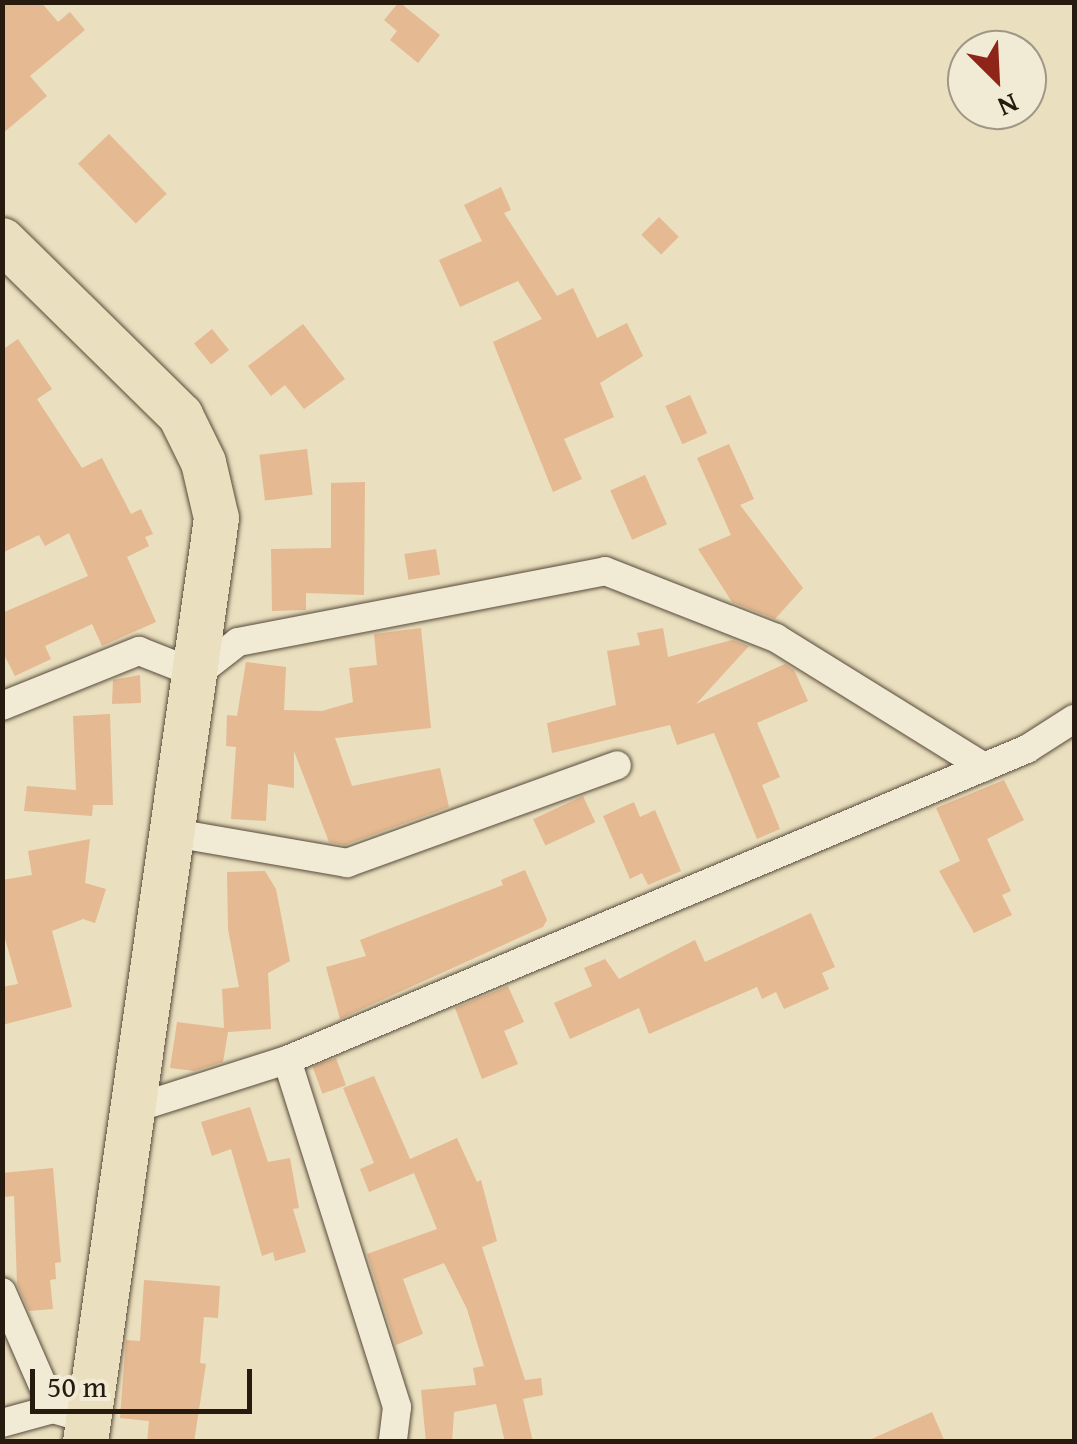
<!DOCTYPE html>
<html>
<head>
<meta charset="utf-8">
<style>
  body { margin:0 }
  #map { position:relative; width:1077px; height:1444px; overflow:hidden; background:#eadfbe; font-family:"Gentium Book Plus",serif }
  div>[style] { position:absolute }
  .building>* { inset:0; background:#e5b991; transform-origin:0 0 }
  .roads { filter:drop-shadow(0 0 2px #584b3b) drop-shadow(0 0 2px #584b3b) }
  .street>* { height:28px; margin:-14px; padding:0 14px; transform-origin:14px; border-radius:14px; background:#f1ead5 }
  .primary>* { height:45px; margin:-22.5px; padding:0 22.5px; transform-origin:22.5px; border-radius:22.5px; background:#eadfbe }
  span { translate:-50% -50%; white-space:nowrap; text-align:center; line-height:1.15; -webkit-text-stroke:8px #f1ead5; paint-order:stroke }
  .frame { position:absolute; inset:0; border:5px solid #271a0f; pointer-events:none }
  .north { position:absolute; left:947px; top:30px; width:100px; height:100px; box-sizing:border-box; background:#f1ead5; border:2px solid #a09786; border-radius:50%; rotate:156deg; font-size:28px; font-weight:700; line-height:40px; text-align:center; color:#271a0f }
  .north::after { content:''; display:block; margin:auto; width:35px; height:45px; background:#8f2418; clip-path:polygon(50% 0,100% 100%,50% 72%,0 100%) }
  .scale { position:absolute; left:30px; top:1369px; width:222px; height:45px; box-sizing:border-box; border:5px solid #271a0f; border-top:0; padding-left:12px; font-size:30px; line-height:35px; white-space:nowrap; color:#271a0f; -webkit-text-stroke:8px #f1ead5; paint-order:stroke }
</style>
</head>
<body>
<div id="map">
  <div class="building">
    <div style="clip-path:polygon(2px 2px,41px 2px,58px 22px,70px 12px,85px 30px,30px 76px,47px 96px,2px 134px)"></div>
    <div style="clip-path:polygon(399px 2px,440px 35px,418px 63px,390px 40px,397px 31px,384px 20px)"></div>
    <div style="left:109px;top:134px;width:83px;height:43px;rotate:46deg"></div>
    <div style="clip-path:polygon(501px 187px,511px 210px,504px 213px,557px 296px,573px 288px,597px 338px,627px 323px,643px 356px,600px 383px,614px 417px,564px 439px,582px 479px,553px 492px,493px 342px,542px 319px,518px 281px,460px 307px,439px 260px,482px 241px,464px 205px)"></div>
    <div style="left:659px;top:217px;width:28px;height:25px;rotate:45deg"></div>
    <div style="clip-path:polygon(303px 324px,345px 379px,304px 409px,285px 385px,271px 396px,248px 366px)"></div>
    <div style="left:212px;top:329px;width:27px;height:23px;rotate:51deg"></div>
    <div style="clip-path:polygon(18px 339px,52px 389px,37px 399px,82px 468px,102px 458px,131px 514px,141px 509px,153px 534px,145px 537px,149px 546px,127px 557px,156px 622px,102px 646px,92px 624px,45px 646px,51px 659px,15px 676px,2px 651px,2px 613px,88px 576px,69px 533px,45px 546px,39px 535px,2px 553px,2px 350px)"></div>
    <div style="left:690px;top:395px;width:42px;height:27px;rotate:66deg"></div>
    <div style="clip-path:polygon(729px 444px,754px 499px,740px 505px,803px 588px,775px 619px,732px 602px,698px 549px,731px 535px,697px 458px)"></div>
    <div style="left:307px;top:449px;width:46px;height:48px;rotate:83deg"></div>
    <div style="left:645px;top:475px;width:54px;height:38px;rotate:66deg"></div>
    <div style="clip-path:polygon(365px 482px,364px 595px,306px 593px,306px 610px,272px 611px,271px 549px,331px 548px,331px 483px)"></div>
    <div style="left:436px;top:549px;width:26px;height:32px;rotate:81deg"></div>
    <div style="clip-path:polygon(421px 628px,431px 728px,335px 738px,352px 786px,440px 768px,449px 807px,345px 845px,329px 842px,294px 751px,294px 788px,268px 784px,266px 821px,231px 819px,236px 747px,226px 746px,227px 715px,237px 716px,246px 662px,286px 667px,284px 710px,322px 711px,353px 702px,349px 668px,377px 665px,374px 634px)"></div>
    <div style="clip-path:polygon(663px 628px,668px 657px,732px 640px,749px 646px,696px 704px,785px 664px,794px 670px,808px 701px,757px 723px,780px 777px,762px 785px,780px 829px,757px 839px,714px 733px,677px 745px,670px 725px,552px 753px,547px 723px,616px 705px,607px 651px,640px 645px,637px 633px)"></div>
    <div style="clip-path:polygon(140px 675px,141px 703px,112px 704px,113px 680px)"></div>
    <div style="clip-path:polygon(110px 714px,113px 805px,93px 805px,92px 816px,24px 811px,27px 786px,76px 790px,73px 716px)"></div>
    <div style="clip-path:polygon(1004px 780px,1024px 820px,987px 839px,1011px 891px,1002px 895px,1012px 915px,974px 933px,939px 871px,960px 861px,936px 808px)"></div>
    <div style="left:583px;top:796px;width:29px;height:55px;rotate:65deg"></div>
    <div style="clip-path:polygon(634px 802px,640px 817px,655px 810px,681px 871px,648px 885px,642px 873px,630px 879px,603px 816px)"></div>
    <div style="clip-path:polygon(90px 839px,85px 883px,106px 889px,95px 923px,83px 919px,52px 931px,72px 1007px,2px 1025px,2px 987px,18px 984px,2px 928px,2px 880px,32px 875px,28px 851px)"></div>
    <div style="clip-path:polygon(525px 870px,547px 920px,543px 927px,340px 1019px,326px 967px,366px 956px,360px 940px,503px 885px,501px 880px)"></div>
    <div style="clip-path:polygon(265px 871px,276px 889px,290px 961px,268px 973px,271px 1029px,228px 1032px,223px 1062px,194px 1071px,170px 1068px,177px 1022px,224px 1028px,222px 989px,239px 987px,228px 929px,227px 872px)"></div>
    <div style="clip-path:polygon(811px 913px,835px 967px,822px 973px,829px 989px,784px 1009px,776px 992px,762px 999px,757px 987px,649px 1034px,639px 1008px,570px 1039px,554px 1003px,592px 986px,584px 968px,605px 959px,619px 979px,695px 940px,705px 962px)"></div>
    <div style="clip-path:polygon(508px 986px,524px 1022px,504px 1031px,518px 1064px,482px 1079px,455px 1008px)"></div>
    <div style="left:336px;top:1058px;width:29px;height:25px;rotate:70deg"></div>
    <div style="clip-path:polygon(374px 1076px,410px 1159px,457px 1138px,477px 1182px,481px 1180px,497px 1241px,482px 1247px,525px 1380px,541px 1378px,543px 1395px,523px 1399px,533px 1442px,505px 1442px,496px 1404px,454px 1412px,452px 1442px,426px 1442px,421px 1390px,476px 1385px,473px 1368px,484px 1366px,467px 1309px,444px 1263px,403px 1279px,423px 1334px,396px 1345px,367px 1254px,437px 1229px,414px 1173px,369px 1192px,360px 1169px,374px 1163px,343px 1088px)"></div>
    <div style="clip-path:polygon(250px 1107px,268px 1162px,290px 1158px,299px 1208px,293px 1209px,306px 1252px,275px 1261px,273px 1252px,262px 1256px,231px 1149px,212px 1156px,201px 1122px)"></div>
    <div style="clip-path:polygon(53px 1168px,61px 1262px,55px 1263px,56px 1279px,50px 1280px,53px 1309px,29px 1311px,17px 1284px,14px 1196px,2px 1197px,2px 1173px)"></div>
    <div style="clip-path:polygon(144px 1280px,220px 1286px,218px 1318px,204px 1317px,200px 1363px,206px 1364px,194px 1442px,147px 1442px,149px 1421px,120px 1418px,126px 1340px,140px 1341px)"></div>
    <div style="clip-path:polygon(932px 1412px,945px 1442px,865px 1442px)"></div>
  </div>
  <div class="roads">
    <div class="street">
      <div style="left:2px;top:706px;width:148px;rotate:-21.9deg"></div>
      <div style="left:139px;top:651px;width:62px;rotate:21.6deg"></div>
      <div style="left:197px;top:674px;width:52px;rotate:-38deg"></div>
      <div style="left:238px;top:642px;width:374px;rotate:-10.9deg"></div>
      <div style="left:605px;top:571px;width:184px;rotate:21.4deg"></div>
      <div style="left:776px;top:638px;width:245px;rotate:31.8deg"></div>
      <div style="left:174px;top:833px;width:176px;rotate:9.8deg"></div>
      <div style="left:347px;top:863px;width:287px;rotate:-19.9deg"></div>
      <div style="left:287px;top:1060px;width:364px;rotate:72.4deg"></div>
      <div style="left:397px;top:1407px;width:35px;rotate:97deg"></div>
      <div style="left:133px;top:1109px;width:162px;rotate:-17.7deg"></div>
      <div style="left:287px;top:1060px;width:803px;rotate:-22.8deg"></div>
      <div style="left:1027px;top:749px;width:56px;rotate:-32.6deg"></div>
      <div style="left:2px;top:1292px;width:128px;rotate:66.4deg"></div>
      <div style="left:53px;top:1409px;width:36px;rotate:16deg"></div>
      <div style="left:2px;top:1423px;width:53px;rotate:-15.4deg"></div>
    </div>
    <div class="primary">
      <div style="left:2px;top:240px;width:250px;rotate:44.5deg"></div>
      <div style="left:180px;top:415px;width:52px;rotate:63.9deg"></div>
      <div style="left:203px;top:462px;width:57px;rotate:76.9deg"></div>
      <div style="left:216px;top:518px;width:933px;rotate:98.07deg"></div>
    </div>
  </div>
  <div class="frame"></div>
  <div class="north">N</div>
  <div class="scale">50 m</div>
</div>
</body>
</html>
